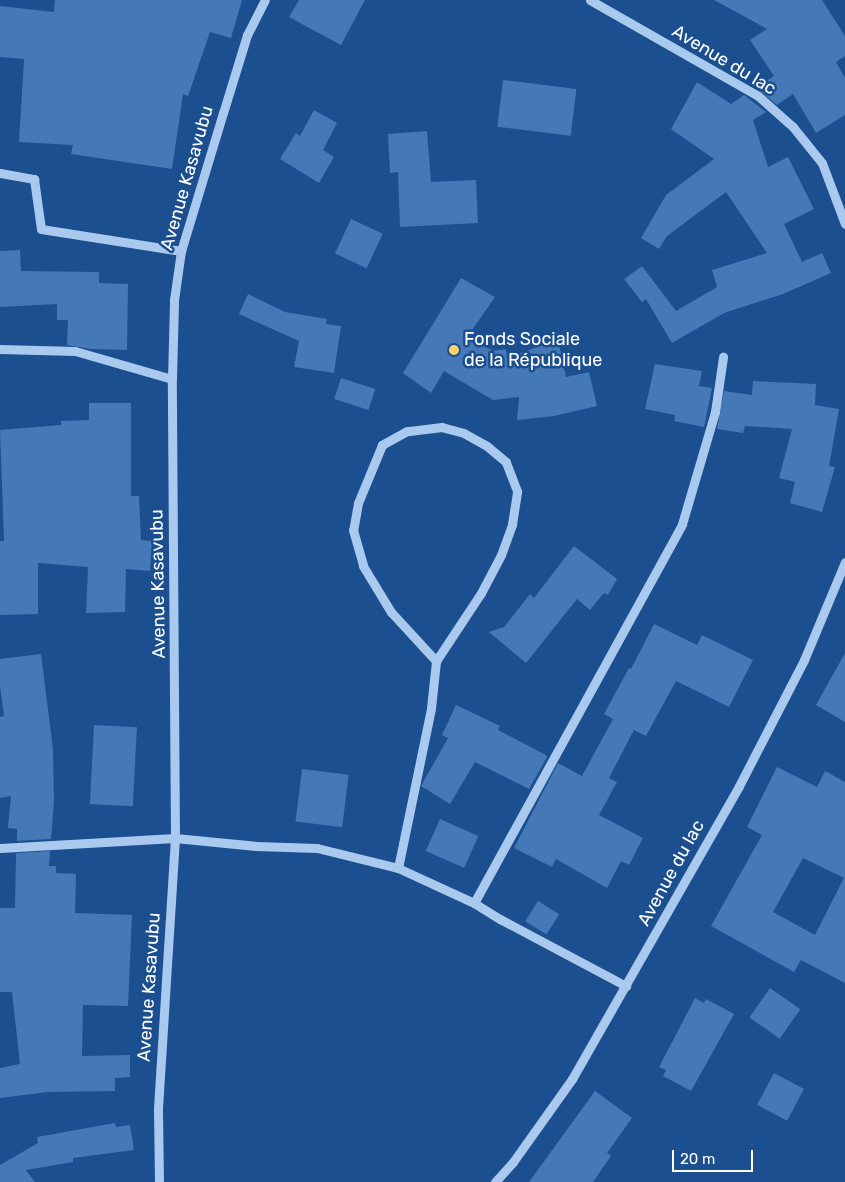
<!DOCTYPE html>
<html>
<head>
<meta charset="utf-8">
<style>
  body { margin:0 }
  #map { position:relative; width:845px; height:1182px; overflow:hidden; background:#1b4f8f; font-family:Rubik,sans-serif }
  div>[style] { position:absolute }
  .building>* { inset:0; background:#4478b7; transform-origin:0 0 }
  .minor>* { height:9px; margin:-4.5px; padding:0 4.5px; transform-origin:4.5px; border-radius:4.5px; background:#a9c9ee }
  .dots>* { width:14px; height:14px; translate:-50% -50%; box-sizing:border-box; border:2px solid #1b4f8f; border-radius:50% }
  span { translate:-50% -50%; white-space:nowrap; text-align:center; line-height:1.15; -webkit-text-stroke:5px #1b4f8f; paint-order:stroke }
  .street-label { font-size:18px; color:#fff }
  .poi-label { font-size:18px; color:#fff }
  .left { translate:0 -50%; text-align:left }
  .scale { position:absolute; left:672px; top:1150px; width:81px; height:22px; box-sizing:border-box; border:2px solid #fff; border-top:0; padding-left:6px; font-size:15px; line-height:18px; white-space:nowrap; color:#fff; -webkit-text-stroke:4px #1b4f8f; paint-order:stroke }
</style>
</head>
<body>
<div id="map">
  <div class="building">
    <div style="clip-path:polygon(55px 0,242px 0,231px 38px,210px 32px,188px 96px,183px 94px,172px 169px,71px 154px,73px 145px,19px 142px,24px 59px,0 57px,0 6px,54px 12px)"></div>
    <div style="clip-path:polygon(299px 0,365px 0,341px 45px,289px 17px)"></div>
    <div style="clip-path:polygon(714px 0,822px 0,845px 36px,845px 56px,836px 62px,845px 78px,845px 115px,816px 133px,793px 94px,777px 105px,756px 88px,774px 76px,750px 40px,767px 29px)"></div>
    <div style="left:503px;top:80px;width:74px;height:47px;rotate:7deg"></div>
    <div style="clip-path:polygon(697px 82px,731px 104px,744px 95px,766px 112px,753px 120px,768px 167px,788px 157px,814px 209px,784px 224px,802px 262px,822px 253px,831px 273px,783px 294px,724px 313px,672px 343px,646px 299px,642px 302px,624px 279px,642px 266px,676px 311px,717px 287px,712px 270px,767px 253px,726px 192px,667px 236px,659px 249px,641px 238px,666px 195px,714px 159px,671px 129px)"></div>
    <div style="clip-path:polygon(314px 110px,337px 123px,323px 150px,334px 157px,319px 183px,280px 159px,296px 133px,300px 136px)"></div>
    <div style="clip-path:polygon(427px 131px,431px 182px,476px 180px,478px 223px,400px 227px,398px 172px,390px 173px,388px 134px)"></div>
    <div style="left:351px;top:219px;width:35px;height:38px;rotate:25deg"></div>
    <div style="clip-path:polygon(20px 250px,21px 271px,99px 272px,99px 283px,128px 284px,127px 350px,91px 349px,67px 345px,68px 320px,57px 320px,57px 304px,0 307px,0 251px)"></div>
    <div style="clip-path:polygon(461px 278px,495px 297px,468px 336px,493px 351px,506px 349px,507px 358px,558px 339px,566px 377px,589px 372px,597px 406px,554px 416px,517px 420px,519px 397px,493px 400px,444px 371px,431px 393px,403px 373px)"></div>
    <div style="clip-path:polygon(248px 294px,285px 312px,327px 319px,326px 324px,341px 326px,334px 373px,294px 367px,299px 341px,239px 314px)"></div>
    <div style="clip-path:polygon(655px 364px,702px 371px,699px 386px,712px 388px,704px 427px,674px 421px,675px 415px,645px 409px)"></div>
    <div style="left:341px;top:378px;width:36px;height:22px;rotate:18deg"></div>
    <div style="clip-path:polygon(753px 381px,816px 384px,815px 405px,839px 409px,829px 466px,835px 467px,822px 512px,790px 503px,795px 482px,779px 478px,792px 429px,745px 426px,743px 433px,717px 429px,724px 391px,752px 395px)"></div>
    <div style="clip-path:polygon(89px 403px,131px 403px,131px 496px,139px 496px,141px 540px,152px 541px,150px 571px,126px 569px,125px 612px,86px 613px,88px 567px,38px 563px,38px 614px,0 615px,0 541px,4px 541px,0 430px,61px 425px,61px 421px,89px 420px)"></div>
    <div style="clip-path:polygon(574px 546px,617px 579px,608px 595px,604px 593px,590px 610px,577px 599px,526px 663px,489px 632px,504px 627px,530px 594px,534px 598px)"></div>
    <div style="clip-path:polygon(654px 624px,697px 645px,702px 635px,753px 660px,729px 707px,676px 681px,646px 736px,634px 730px,609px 778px,617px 782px,599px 815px,643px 838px,629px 865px,621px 861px,607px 888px,556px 859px,552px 867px,514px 848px,558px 763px,582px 776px,613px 719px,604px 714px,629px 668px,631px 669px)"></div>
    <div style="clip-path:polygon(845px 653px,845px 722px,816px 705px)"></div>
    <div style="clip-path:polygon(41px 654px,53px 749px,54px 802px,51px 839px,17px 841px,17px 829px,8px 828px,11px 796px,0 798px,0 717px,4px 716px,0 686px,0 659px)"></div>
    <div style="clip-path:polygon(456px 705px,500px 726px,498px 730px,546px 755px,547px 757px,529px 789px,475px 762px,450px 804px,421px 786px,448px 738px,442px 735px)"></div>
    <div style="left:94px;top:725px;width:43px;height:79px;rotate:3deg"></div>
    <div style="clip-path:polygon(evenodd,777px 767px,817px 787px,825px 771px,845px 782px,845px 983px,801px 960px,794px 972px,711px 926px,762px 835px,747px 827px,777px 767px,803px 858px,844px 878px,815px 935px,773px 912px,803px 858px)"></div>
    <div style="left:302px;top:769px;width:47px;height:53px;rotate:7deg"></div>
    <div style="left:440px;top:819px;width:42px;height:35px;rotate:24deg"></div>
    <div style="clip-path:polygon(50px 851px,49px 866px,56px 866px,56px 873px,76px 874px,75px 913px,132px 915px,128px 1006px,83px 1005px,82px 1056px,130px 1055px,130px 1077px,115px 1078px,115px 1091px,48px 1092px,0 1098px,0 1068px,20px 1064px,12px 992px,0 992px,0 908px,15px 908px,16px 853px)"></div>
    <div style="left:538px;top:901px;width:25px;height:24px;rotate:32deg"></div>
    <div style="left:770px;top:988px;width:37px;height:36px;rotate:35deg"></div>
    <div style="clip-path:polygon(695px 998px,704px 1003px,706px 999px,734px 1014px,691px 1091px,663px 1076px,666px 1070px,659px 1067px)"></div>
    <div style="left:774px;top:1073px;width:34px;height:36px;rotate:28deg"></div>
    <div style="clip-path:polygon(595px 1091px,632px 1118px,607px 1153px,611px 1156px,593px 1182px,529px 1182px)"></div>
    <div style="clip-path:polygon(115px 1123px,116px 1127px,130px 1125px,134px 1150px,73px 1158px,73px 1162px,26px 1170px,35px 1182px,0 1182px,0 1165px,38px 1143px,37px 1137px)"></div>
  </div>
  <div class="minor">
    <div style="left:590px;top:0;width:193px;rotate:29.7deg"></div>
    <div style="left:758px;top:96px;width:47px;rotate:41.5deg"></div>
    <div style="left:793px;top:127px;width:46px;rotate:51.1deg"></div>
    <div style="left:822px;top:163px;width:65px;rotate:69.3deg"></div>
    <div style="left:0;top:173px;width:35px;rotate:10deg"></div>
    <div style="left:34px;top:179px;width:50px;rotate:82deg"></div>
    <div style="left:41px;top:229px;width:142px;rotate:8.9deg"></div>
    <div style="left:0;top:349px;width:75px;rotate:1.5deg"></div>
    <div style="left:75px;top:351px;width:101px;rotate:16.1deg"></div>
    <div style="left:0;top:848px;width:175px;rotate:-3.3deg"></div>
    <div style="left:175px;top:838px;width:81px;rotate:5.6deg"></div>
    <div style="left:256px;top:846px;width:61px;rotate:1.9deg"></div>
    <div style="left:317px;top:848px;width:83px;rotate:13.9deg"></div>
    <div style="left:398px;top:868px;width:84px;rotate:24.7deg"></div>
    <div style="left:474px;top:903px;width:31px;rotate:32deg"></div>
    <div style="left:500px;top:919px;width:143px;rotate:28deg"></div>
    <div style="left:398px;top:868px;width:163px;rotate:-78.3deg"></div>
    <div style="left:431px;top:708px;width:47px;rotate:-83.9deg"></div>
    <div style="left:436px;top:661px;width:82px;rotate:-56.5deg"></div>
    <div style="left:481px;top:593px;width:43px;rotate:-62.2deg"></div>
    <div style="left:501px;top:555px;width:33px;rotate:-70deg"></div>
    <div style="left:512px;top:524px;width:33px;rotate:-81deg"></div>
    <div style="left:517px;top:491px;width:31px;rotate:-111deg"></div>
    <div style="left:506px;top:462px;width:25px;rotate:-140deg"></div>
    <div style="left:487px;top:446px;width:26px;rotate:-151deg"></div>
    <div style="left:464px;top:433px;width:23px;rotate:-165deg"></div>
    <div style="left:442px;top:427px;width:35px;rotate:173deg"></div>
    <div style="left:407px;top:431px;width:29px;rotate:151deg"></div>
    <div style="left:382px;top:445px;width:63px;rotate:112.5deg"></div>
    <div style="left:358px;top:503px;width:27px;rotate:100deg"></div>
    <div style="left:353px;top:530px;width:37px;rotate:74deg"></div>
    <div style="left:363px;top:566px;width:54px;rotate:58.7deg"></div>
    <div style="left:391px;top:612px;width:67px;rotate:47.4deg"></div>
    <div style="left:474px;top:903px;width:432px;rotate:-61.2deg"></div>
    <div style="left:682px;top:524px;width:117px;rotate:-73.6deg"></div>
    <div style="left:715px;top:412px;width:56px;rotate:-81.7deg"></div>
    <div style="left:159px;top:1182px;width:74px;rotate:-90.8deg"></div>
    <div style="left:158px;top:1108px;width:271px;rotate:-86.4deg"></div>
    <div style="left:175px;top:838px;width:459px;rotate:-90.4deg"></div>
    <div style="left:172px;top:379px;width:79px;rotate:-88.5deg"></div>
    <div style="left:174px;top:300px;width:49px;rotate:-81.9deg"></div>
    <div style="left:181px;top:251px;width:144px;rotate:-73.1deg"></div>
    <div style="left:223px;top:113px;width:82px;rotate:-72.9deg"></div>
    <div style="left:247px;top:35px;width:39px;rotate:-63deg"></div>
    <div style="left:495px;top:1182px;width:27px;rotate:-48deg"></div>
    <div style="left:513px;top:1162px;width:102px;rotate:-54.6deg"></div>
    <div style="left:572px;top:1079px;width:337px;rotate:-60.3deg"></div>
    <div style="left:739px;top:786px;width:142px;rotate:-62.7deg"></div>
    <div style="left:804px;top:660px;width:106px;rotate:-67.3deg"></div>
  </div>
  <div class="dots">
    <div style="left:454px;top:350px;background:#ffd166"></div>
  </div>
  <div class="street-label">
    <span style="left:724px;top:60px;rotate:31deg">Avenue du lac</span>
    <span style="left:187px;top:178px;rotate:-74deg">Avenue Kasavubu</span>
    <span style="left:158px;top:584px;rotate:-91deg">Avenue Kasavubu</span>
    <span style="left:671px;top:873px;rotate:-61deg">Avenue du lac</span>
    <span style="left:149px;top:987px;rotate:-86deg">Avenue Kasavubu</span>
  </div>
  <div class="poi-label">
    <span class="left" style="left:464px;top:350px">Fonds Sociale<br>de la République</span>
  </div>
  <div class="scale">20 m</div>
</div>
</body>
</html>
